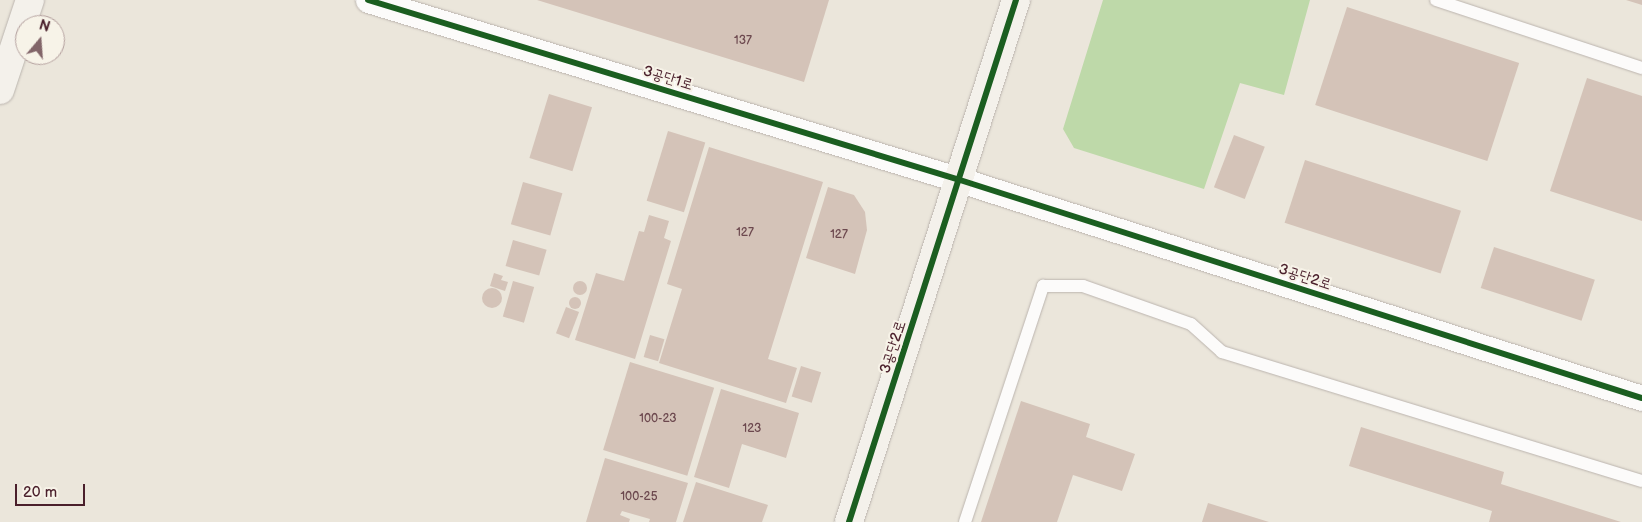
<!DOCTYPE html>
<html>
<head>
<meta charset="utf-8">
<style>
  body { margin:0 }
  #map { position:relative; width:1642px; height:522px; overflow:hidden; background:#ebe6db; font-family:"Balsamiq Sans","Poor Story",sans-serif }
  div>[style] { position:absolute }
  .green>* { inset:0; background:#bed9a9 }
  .building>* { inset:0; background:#d4c3b8; transform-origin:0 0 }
  .round { border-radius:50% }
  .roads { filter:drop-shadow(0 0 1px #bbb4ae) drop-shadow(0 0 1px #bbb4ae) }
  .lane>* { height:12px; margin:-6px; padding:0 6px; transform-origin:6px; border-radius:6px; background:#fcfbfa }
  .street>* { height:25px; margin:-12.5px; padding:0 12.5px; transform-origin:12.5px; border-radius:12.5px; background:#fcfbfa }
  .secondary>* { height:28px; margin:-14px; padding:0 14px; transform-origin:14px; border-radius:14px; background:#f4f1eb }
  .cycleway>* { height:6px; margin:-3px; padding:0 3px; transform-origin:3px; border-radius:3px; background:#1b5e20 }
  span { translate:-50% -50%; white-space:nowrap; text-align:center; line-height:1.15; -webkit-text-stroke:4px #f7f3e8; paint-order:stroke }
  .number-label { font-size:12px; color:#6c484e }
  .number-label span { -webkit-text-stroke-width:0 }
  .street-label { font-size:15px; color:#4a1f2b }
  .north { position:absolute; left:15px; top:15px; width:50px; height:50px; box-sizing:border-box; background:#f7f3e8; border:1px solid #b29e9c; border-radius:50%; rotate:18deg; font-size:14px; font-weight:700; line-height:20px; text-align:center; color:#4a1f2b }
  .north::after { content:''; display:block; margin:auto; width:18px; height:22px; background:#826569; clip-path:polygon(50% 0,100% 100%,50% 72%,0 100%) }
  .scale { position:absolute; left:15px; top:484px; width:70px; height:22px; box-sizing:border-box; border:2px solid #4a1f2b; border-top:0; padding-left:6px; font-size:15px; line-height:18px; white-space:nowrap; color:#4a1f2b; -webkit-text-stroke:4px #f7f3e8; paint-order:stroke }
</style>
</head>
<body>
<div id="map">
  <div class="green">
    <div style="clip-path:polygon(1103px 0,1310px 0,1284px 95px,1240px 83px,1204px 189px,1074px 148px,1063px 129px)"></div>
  </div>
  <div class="building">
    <div style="clip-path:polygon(537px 0,829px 0,804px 82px)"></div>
    <div style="clip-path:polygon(1626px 0,1642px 0,1642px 5px)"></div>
    <div style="left:1347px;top:7px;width:181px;height:103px;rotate:18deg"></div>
    <div style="clip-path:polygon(1587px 78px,1642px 96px,1642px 221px,1550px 191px)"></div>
    <div style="left:549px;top:94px;width:45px;height:67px;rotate:17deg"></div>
    <div style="left:668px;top:131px;width:39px;height:73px;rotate:17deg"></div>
    <div style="left:1234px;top:135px;width:33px;height:56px;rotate:21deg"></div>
    <div style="clip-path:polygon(709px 147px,823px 182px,768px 359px,797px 368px,786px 403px,659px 363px,682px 289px,667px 284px)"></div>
    <div style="left:1305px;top:160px;width:164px;height:66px;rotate:18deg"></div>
    <div style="left:523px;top:182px;width:41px;height:44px;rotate:16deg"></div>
    <div style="clip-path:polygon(828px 187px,854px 195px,865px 212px,867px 230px,855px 274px,806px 258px)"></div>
    <div style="clip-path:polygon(649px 215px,669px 221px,664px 238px,671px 241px,635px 359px,575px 340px,596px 273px,624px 281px,639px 231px,644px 232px)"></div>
    <div style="left:513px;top:240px;width:35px;height:27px;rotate:16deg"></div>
    <div style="left:1494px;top:247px;width:106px;height:43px;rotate:18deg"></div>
    <div style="clip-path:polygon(494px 273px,503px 276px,501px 280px,508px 282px,505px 291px,490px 286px)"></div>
    <div style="left:513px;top:281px;width:22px;height:37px;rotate:16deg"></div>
    <div class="round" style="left:573px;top:281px;width:14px;height:14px"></div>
    <div class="round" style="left:482px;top:288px;width:20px;height:20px"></div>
    <div class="round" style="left:569px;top:297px;width:12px;height:12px"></div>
    <div style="left:566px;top:307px;width:14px;height:28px;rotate:21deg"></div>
    <div style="left:650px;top:335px;width:15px;height:23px;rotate:16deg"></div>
    <div style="left:630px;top:362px;width:88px;height:92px;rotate:17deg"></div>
    <div style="left:801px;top:366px;width:21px;height:32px;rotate:17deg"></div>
    <div style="clip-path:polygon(721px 389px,799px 413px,786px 458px,742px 444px,729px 488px,694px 477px)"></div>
    <div style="clip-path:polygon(1021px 401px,1090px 424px,1086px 437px,1135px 454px,1122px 491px,1073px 475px,1057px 522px,981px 522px)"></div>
    <div style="clip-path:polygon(1361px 427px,1504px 472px,1501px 484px,1621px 522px,1489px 522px,1492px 511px,1349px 466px)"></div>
    <div style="clip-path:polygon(605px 458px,688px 483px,676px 522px,649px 522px,650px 519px,622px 511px,620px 515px,630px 519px,629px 522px,586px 522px)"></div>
    <div style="clip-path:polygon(696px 482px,768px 505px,762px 522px,683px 522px)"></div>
    <div style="clip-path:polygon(1208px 503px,1269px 522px,1202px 522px)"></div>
  </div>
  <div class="roads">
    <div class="lane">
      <div style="left:1436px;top:0;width:217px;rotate:18.3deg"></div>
      <div style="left:965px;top:522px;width:249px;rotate:-71.7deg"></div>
      <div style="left:1043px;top:286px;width:40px"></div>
      <div style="left:1083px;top:286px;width:114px;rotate:19.4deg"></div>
      <div style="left:1191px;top:324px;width:42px;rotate:42.1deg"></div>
      <div style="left:1222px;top:352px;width:439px;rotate:17.1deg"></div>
    </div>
    <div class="street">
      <div style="left:368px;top:0;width:619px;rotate:16.91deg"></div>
      <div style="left:960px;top:180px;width:716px;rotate:17.73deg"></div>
    </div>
    <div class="secondary">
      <div style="left:0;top:90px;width:95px;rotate:-71.6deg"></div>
      <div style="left:849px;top:522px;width:548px;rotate:-72.26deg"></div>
    </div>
  </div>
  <div class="cycleway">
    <div style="left:368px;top:0;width:619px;rotate:16.91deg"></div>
    <div style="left:960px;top:180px;width:716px;rotate:17.73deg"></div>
    <div style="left:849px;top:522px;width:548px;rotate:-72.26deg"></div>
  </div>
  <div class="number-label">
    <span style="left:743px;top:41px">137</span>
    <span style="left:745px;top:233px">127</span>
    <span style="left:839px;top:235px">127</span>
    <span style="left:658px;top:419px">100-23</span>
    <span style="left:752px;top:429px">123</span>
    <span style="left:639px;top:497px">100-25</span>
  </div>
  <div class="street-label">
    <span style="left:668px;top:78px;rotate:17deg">3공단1로</span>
    <span style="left:1305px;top:277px;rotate:18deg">3공단2로</span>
    <span style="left:893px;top:347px;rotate:-72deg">3공단2로</span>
  </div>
  <div class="north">N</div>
  <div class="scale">20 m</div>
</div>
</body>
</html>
